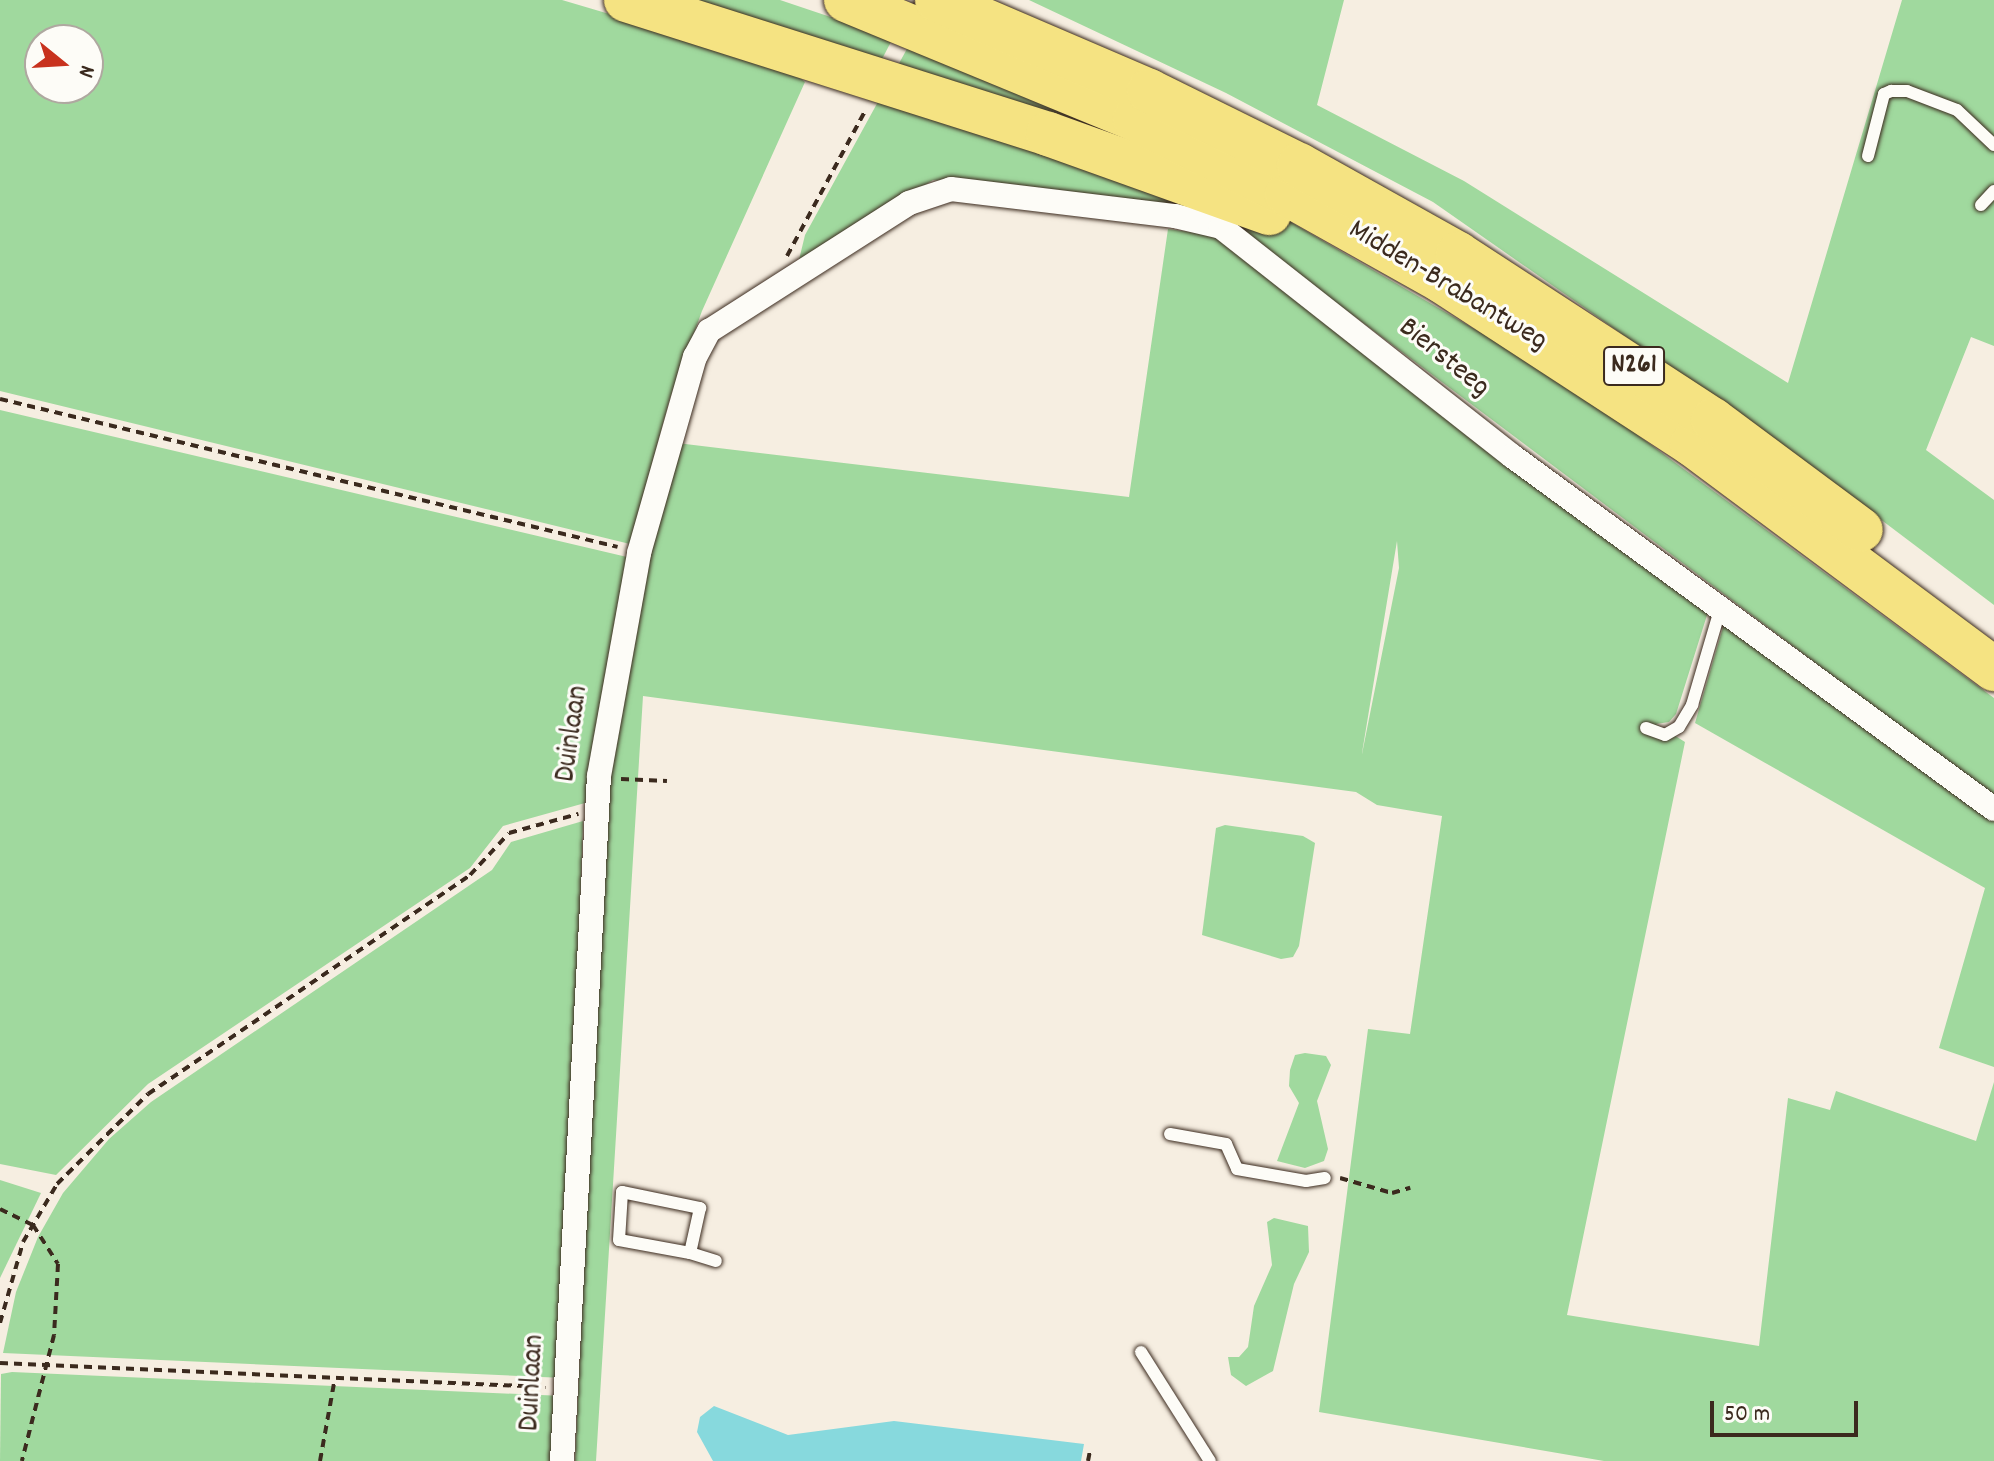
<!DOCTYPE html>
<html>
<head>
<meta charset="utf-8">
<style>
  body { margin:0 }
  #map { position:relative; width:1994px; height:1461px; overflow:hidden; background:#f6eee1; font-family:Dekko,sans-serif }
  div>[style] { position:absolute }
  .green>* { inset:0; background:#a0d99e }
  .water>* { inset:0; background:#87d9dd }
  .path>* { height:4px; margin-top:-2px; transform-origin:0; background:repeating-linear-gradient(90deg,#3b2a1e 0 8px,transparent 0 14px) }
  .roads { filter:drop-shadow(0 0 2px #3b2a1e) drop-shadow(0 0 2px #3b2a1e) }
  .lane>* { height:12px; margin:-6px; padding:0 6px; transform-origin:6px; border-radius:6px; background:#fdfcf7 }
  .street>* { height:24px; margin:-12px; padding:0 12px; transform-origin:12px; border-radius:12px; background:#fdfcf7 }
  .highway>* { height:44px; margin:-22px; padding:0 22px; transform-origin:22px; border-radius:22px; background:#f5e382 }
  span { translate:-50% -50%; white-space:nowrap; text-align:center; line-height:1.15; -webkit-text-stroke:6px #fdfcf7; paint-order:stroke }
  .shield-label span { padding:2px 6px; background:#fdfcf7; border:2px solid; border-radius:6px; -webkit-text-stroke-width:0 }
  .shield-label { font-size:28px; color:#3b2a1e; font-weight:700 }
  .street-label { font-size:30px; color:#3b2a1e }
  .north { position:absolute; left:24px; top:24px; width:80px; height:80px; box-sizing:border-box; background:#fdfcf7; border:2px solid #afa8a0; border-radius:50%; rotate:108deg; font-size:22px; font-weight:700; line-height:32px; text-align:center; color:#3b2a1e }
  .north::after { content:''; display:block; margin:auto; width:28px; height:36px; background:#c8321e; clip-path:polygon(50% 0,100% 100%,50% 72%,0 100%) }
  .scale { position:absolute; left:1710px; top:1401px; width:148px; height:36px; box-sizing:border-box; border:4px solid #3b2a1e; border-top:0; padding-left:10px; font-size:24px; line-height:28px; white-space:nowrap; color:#3b2a1e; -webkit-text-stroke:6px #fdfcf7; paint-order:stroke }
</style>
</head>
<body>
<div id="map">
  <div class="green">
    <div style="clip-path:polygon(evenodd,0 0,562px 0,785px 66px,805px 82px,702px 311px,670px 398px,630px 544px,0 391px,0 0,40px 40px,88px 40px,88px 88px,40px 88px,40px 40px)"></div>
    <div style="clip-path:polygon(677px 0,780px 0,893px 38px,881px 61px)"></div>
    <div style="clip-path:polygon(1029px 0,1344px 0,1317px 105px,1464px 181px,1788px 383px,1902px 0,1994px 0,1994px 346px,1971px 337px,1926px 450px,1994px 500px,1994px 605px,1798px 457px,1433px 202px,1226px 93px)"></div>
    <div style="clip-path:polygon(908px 47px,1086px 117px,1232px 188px,1533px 363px,1620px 422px,1994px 698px,1994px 797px,1338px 304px,1164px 204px,933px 180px,798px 264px,805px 235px)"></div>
    <div style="clip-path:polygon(evenodd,1168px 229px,1220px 236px,1708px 612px,1676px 714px,1669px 722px,1656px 724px,1685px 742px,1567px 1315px,1759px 1346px,1788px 1098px,1830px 1110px,1836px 1091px,1976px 1141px,1994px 1082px,1994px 1461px,1604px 1461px,1319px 1412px,1368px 1029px,1410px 1034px,1442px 816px,1377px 805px,1356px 792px,643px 696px,596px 1461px,575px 1461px,606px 805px,628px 652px,677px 443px,1129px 497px,1168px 229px,1397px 541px,1399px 568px,1362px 754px,1362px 753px,1397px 541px)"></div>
    <div style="clip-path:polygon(0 410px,627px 557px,585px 803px,503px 826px,470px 868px,148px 1084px,56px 1175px,0 1164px)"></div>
    <div style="clip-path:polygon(1724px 624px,1994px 818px,1994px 1067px,1939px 1048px,1985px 888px,1695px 723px)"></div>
    <div style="clip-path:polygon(583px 821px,564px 1378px,3px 1353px,16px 1292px,38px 1237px,63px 1193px,109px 1139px,151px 1102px,492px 870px,511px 842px)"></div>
    <div style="clip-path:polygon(1225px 825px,1303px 836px,1315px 843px,1299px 946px,1293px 957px,1281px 959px,1202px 935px,1216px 828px)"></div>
    <div style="clip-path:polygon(1305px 1053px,1326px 1056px,1331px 1065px,1317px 1101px,1328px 1149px,1324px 1161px,1305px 1168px,1277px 1161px,1299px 1103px,1289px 1086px,1290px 1070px,1295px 1055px)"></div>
    <div style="clip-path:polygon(0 1180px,41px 1193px,0 1278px)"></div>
    <div style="clip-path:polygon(1274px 1218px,1308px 1226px,1309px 1252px,1294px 1284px,1273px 1371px,1246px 1386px,1231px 1375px,1228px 1357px,1239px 1357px,1248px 1347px,1254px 1306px,1272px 1265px,1267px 1222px)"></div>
    <div style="clip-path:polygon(12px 1372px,563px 1396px,557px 1461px,0 1461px,1px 1374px)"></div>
  </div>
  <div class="water">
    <div style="clip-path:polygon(714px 1406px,788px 1435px,894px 1421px,1084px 1444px,1081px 1461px,713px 1461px,697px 1432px,700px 1417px)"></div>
  </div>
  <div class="path">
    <div style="left:787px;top:256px;width:167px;rotate:-61.7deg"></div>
    <div style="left:0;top:399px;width:635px;rotate:13.47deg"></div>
    <div style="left:621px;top:779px;width:46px;rotate:2.5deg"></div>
    <div style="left:1340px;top:1178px;width:54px;rotate:16.1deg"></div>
    <div style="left:1392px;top:1193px;width:19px;rotate:-16deg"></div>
    <div style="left:0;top:1209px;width:37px;rotate:26deg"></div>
    <div style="left:33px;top:1225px;width:46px;rotate:57.3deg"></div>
    <div style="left:58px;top:1264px;width:71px;rotate:93.2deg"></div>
    <div style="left:54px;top:1335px;width:130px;rotate:104.3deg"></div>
    <div style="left:0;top:1323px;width:84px;rotate:-74.1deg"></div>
    <div style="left:23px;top:1242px;width:67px;rotate:-59.6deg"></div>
    <div style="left:57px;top:1184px;width:128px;rotate:-44.7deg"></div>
    <div style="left:148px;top:1094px;width:389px;rotate:-34.2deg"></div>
    <div style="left:470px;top:875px;width:57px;rotate:-47.1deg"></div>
    <div style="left:509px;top:833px;width:72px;rotate:-15.4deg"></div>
    <div style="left:0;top:1363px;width:546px;rotate:2.52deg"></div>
    <div style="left:320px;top:1461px;width:84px;rotate:-79.8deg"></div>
    <div style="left:1088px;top:1461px;width:10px;rotate:-79deg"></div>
  </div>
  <div class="roads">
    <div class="lane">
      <div style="left:1868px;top:156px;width:64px;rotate:-75.5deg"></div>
      <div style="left:1884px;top:94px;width:8px;rotate:-23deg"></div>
      <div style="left:1891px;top:91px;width:16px"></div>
      <div style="left:1907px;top:91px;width:53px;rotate:20.8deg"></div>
      <div style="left:1957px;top:110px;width:51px;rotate:43.4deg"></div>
      <div style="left:1981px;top:205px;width:19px;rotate:-47deg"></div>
      <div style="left:1646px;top:728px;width:20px;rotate:20deg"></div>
      <div style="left:1665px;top:735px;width:16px;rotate:-30deg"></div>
      <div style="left:1679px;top:727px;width:26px;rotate:-59deg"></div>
      <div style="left:1692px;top:705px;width:99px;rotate:-73.6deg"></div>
      <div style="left:1170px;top:1134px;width:57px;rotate:10.1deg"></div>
      <div style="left:1226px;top:1144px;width:27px;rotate:66deg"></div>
      <div style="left:1237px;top:1169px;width:70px;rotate:9.9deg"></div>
      <div style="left:1306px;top:1181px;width:19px;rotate:-9deg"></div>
      <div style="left:690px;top:1253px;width:72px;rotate:-169.6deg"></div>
      <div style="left:619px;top:1240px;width:48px;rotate:-86.4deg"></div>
      <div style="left:622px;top:1192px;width:80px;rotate:11.6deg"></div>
      <div style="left:700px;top:1208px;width:46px;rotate:102.5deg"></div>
      <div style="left:690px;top:1253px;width:27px;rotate:17deg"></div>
      <div style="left:1141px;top:1352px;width:129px;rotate:57.7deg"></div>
    </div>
    <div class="street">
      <div style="left:562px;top:1461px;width:686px;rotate:-86.91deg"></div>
      <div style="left:599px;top:776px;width:227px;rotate:-79.8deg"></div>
      <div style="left:639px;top:553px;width:204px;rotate:-74.1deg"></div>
      <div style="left:695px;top:357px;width:30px;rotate:-62deg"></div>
      <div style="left:709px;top:331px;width:237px;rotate:-32.6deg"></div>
      <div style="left:909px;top:203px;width:44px;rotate:-18.4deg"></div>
      <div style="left:951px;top:189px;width:226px;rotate:6.9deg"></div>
      <div style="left:1175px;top:216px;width:47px;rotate:13.4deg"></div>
      <div style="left:1221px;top:227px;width:370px;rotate:38.2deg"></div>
      <div style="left:1512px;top:456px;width:597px;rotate:36.22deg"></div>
    </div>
    <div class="highway">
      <div style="left:626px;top:0;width:443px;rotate:17.6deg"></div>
      <div style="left:1048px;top:134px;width:235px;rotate:19.7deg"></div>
      <div style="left:846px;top:0;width:313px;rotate:22.4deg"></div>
      <div style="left:1135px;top:119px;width:169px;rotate:26.3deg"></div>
      <div style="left:1287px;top:194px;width:178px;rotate:29.3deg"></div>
      <div style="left:1442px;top:281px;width:298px;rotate:33.1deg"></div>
      <div style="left:1692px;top:444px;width:377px;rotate:36.7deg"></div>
      <div style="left:937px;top:0;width:231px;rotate:23.2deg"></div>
      <div style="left:1149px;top:91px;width:167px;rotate:26.3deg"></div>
      <div style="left:1299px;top:165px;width:182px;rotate:29.2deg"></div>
      <div style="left:1458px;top:254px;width:304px;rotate:33.1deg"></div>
      <div style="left:1713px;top:420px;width:184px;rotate:36.6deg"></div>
    </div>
  </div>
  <div class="shield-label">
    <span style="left:1634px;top:366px">N261</span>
  </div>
  <div class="street-label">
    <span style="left:1447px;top:287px;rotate:31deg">Midden-Brabantweg</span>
    <span style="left:1443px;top:359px;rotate:39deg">Biersteeg</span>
    <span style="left:574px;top:734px;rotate:-82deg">Duinlaan</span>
    <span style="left:534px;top:1383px;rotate:-87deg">Duinlaan</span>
  </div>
  <div class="north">N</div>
  <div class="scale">50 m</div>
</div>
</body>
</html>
